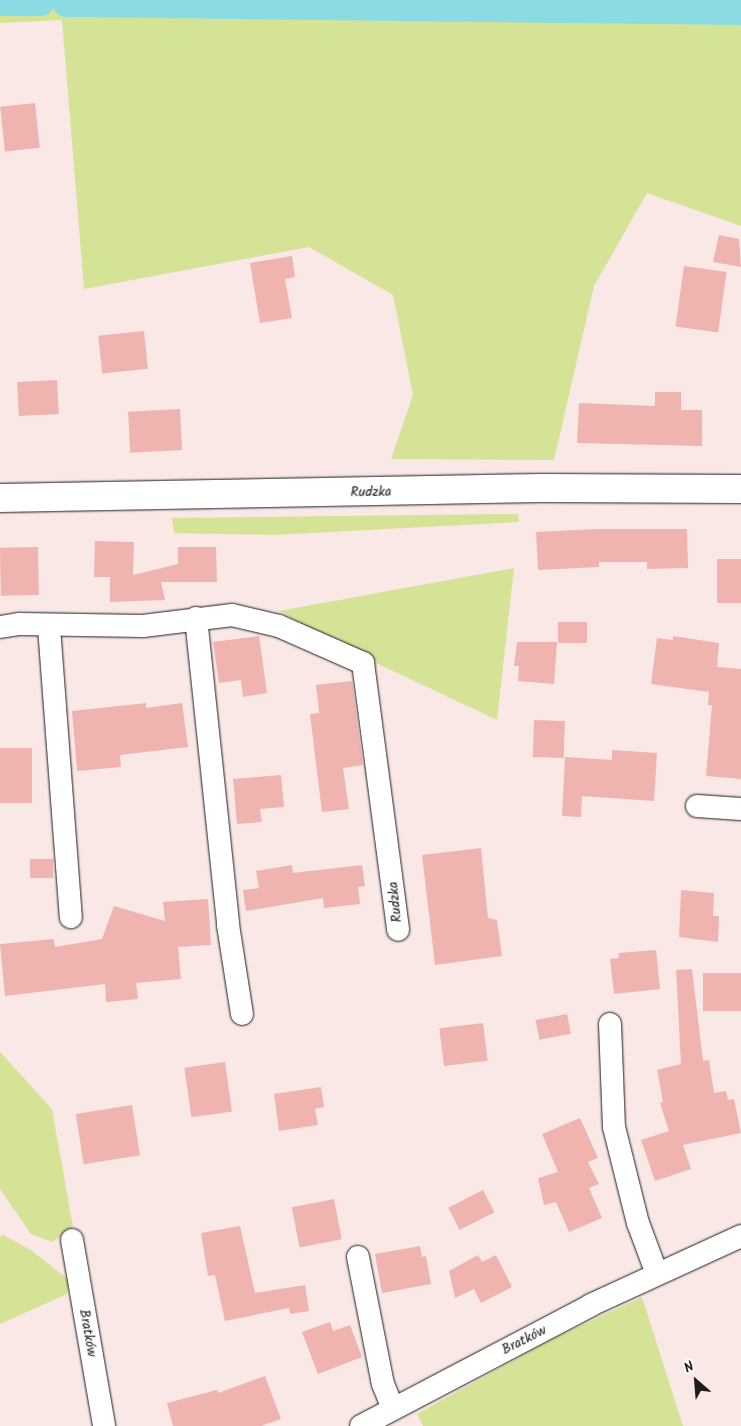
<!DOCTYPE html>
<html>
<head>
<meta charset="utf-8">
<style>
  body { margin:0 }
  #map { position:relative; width:741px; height:1426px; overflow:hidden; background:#fae8e7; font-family:Kalam,sans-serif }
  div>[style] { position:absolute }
  .green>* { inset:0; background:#d5e396 }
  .canal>* { height:26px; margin:-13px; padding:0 13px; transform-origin:13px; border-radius:13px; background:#8bdce2 }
  .building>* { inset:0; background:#efb4b0; transform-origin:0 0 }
  .roads { filter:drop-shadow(0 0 1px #1c1c1c) drop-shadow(0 0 1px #1c1c1c) }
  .minor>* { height:22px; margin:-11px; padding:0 11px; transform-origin:11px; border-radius:11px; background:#fff }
  .secondary>* { height:28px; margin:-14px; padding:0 14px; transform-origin:14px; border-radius:14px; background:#fff }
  span { translate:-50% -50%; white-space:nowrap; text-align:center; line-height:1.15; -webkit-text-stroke:4px #fff; paint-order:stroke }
  .street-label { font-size:14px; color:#1c1c1c }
  .north { position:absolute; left:671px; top:1356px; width:50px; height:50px; -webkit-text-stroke:4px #fff; paint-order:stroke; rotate:333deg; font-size:14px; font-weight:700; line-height:20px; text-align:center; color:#1c1c1c }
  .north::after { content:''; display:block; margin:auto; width:18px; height:22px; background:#1c1c1c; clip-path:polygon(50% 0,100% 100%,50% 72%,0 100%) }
</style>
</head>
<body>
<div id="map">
  <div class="green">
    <div style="clip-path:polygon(0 0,741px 0,741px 226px,647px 193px,594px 286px,554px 460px,391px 459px,413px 395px,393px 295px,309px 247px,84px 289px,62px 20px,0 23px)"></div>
    <div style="clip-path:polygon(518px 514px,519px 522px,273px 535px,174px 533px,172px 518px)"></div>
    <div style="clip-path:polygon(514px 568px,497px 720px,374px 662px,279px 611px)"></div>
    <div style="clip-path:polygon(0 1052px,52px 1109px,73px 1227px,52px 1242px,31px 1234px,0 1189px)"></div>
    <div style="clip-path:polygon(3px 1235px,31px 1250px,70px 1281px,67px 1294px,0 1324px,0 1237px)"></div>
    <div style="clip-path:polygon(642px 1297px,683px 1426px,423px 1426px,417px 1414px,552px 1339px)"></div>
  </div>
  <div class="canal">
    <div style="left:0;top:3px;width:41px"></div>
    <div style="left:66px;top:4px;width:675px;rotate:0.68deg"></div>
  </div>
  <div class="building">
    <div style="left:35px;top:103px;width:45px;height:35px;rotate:84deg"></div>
    <div style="clip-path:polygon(719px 235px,739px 239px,741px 267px,713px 262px)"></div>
    <div style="clip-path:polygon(292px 256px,295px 277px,285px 279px,292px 318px,260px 323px,250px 263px)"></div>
    <div style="left:684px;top:266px;width:43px;height:61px;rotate:8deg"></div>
    <div style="left:144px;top:331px;width:38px;height:46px;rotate:84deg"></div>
    <div style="left:57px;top:380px;width:34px;height:40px;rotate:87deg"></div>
    <div style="clip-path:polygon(655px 392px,681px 392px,681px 410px,702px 410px,702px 446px,577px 443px,579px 403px,655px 406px)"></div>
    <div style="left:180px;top:409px;width:41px;height:52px;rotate:87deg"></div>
    <div style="clip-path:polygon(596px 529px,687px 529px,688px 568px,647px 569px,647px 562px,599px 562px,599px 567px,538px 570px,536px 532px)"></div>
    <div style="clip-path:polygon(95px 541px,134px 542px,133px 575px,178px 564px,178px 547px,216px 547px,217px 582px,161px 582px,165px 600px,110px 602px,110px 577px,94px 577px)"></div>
    <div style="left:38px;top:547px;width:48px;height:38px;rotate:89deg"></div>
    <div style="left:717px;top:559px;width:24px;height:44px"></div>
    <div style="left:558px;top:622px;width:29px;height:21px"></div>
    <div style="clip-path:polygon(259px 636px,267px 693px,243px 697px,241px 680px,219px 683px,213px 642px)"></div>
    <div style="clip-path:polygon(673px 636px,719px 643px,717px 667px,741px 669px,741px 779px,706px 776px,712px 705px,708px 705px,709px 692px,651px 684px,657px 638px,673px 640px)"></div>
    <div style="clip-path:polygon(517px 642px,557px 642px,554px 684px,518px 681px,519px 666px,514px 666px)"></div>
    <div style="clip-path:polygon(352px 681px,363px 765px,343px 768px,349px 809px,322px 812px,310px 714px,319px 713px,316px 685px)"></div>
    <div style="clip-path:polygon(146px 703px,146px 708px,182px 703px,188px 747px,120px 755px,121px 767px,77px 771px,72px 711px)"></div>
    <div style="left:534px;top:720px;width:31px;height:37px;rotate:2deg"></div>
    <div style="left:0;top:748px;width:32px;height:55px"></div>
    <div style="clip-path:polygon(612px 750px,657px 753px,654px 801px,582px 796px,581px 817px,562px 816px,565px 757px,612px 760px)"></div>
    <div style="clip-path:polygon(281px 775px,284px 807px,260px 809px,262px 822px,237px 824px,233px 779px)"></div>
    <div style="clip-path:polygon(481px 848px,488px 918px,497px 920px,502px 956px,435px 965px,422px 855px)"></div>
    <div style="left:30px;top:859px;width:23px;height:19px"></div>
    <div style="clip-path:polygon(292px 865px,293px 873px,362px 865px,365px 886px,358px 887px,360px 904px,324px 908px,323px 898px,246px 911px,243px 890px,259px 888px,256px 871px)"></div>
    <div style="clip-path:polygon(681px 890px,714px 893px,713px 916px,719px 916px,718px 942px,679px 937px)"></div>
    <div style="clip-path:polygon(208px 899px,211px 945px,178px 947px,181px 979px,136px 983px,138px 999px,106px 1002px,105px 984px,5px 996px,0 944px,54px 939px,55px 947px,102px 939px,114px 906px,165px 921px,163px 902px)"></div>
    <div style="clip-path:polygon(656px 950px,660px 989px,614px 994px,610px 959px,619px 958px,618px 953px)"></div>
    <div style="clip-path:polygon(692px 969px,703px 1061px,709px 1060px,714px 1093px,726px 1091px,728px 1100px,734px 1099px,741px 1133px,683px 1145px,691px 1169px,655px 1181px,641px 1140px,669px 1131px,660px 1103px,663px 1102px,657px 1070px,681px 1064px,676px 970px)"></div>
    <div style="left:703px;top:973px;width:38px;height:38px"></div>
    <div style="left:567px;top:1014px;width:20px;height:32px;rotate:79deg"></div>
    <div style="left:483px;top:1023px;width:38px;height:44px;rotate:83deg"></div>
    <div style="left:225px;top:1062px;width:50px;height:41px;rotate:82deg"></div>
    <div style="clip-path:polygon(321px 1087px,324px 1107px,315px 1109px,318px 1125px,279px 1131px,274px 1094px)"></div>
    <div style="left:132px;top:1105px;width:51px;height:57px;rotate:81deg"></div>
    <div style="clip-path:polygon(580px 1118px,598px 1158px,588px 1162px,599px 1184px,589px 1188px,602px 1218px,569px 1232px,556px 1202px,544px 1205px,538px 1178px,558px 1172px,542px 1134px)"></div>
    <div style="left:483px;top:1190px;width:25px;height:39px;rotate:63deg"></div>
    <div style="left:334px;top:1199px;width:41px;height:43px;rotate:79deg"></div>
    <div style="clip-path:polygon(240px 1226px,255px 1293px,305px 1285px,309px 1311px,290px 1314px,289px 1308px,225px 1321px,215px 1275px,208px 1276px,201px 1233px)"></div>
    <div style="clip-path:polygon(420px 1246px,422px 1257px,426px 1256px,431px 1284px,382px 1293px,375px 1254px)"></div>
    <div style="clip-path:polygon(478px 1255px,482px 1262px,496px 1255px,512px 1287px,481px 1303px,474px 1289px,455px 1298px,449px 1271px)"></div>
    <div style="clip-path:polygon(330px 1322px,333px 1331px,350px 1325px,362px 1357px,318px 1374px,302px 1332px)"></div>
    <div style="clip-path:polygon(265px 1376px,281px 1419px,261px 1426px,173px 1426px,167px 1403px,217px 1390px,218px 1393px)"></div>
  </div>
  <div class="roads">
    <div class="minor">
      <div style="left:196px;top:618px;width:309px;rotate:84deg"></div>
      <div style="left:228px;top:925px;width:90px;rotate:81.1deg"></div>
      <div style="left:0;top:627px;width:20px;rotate:-9deg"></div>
      <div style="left:20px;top:624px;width:123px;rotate:0.9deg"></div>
      <div style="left:143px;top:626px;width:90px;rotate:-7deg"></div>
      <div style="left:232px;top:615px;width:48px;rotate:13.2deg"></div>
      <div style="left:279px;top:626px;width:92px;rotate:23.8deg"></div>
      <div style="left:363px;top:663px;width:269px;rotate:82.5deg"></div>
      <div style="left:49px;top:627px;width:291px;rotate:85.7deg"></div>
      <div style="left:697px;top:806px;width:44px;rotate:3.9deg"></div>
      <div style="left:610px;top:1024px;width:103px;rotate:87.8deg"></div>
      <div style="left:614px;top:1127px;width:99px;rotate:76deg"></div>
      <div style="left:638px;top:1223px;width:54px;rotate:69.6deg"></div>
      <div style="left:72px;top:1240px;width:189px;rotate:80.2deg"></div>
      <div style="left:358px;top:1257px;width:129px;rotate:78.9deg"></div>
      <div style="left:383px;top:1384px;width:27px;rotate:68deg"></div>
      <div style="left:361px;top:1426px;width:260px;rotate:-27.7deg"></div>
      <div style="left:591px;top:1305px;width:165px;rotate:-24.7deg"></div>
    </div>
    <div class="secondary">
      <div style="left:0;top:498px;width:543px;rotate:-1.06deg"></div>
      <div style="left:543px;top:488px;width:198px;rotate:0.3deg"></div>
    </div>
  </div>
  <div class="street-label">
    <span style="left:371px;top:492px;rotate:-1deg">Rudzka</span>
    <span style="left:395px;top:902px;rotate:-96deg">Rudzka</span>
    <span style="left:88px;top:1333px;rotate:80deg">Bratków</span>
    <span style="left:524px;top:1340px;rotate:-27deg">Bratków</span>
  </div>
  <div class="north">N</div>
</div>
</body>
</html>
